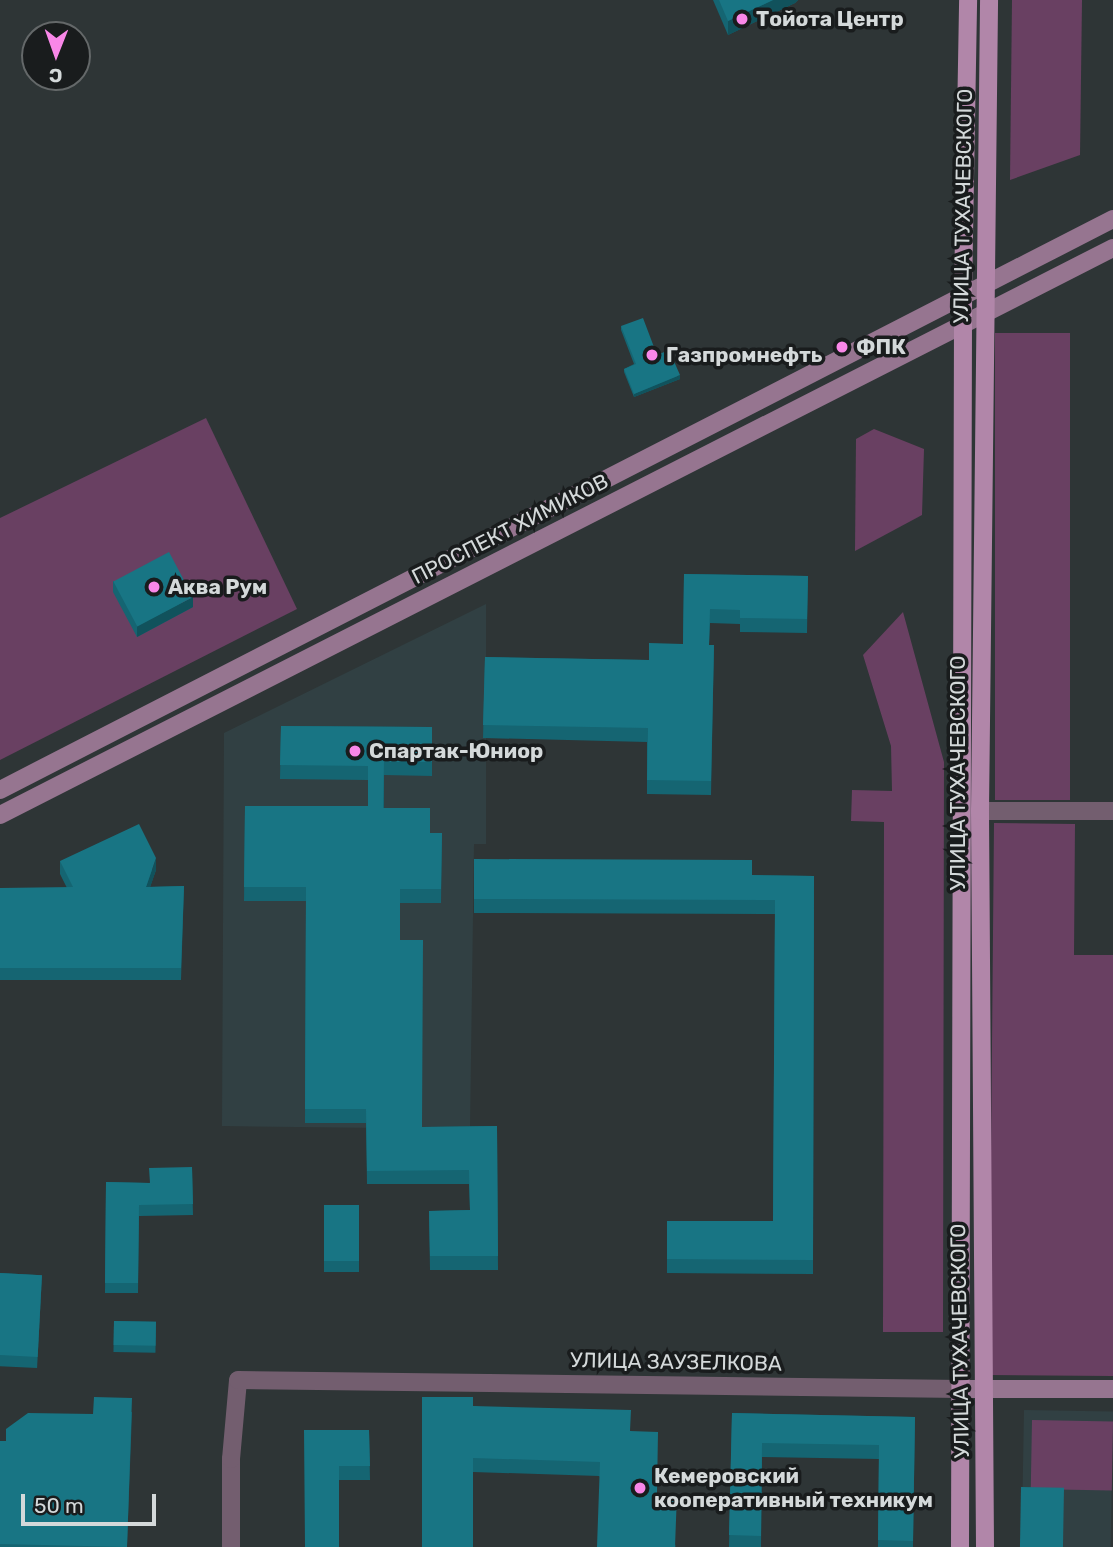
<!DOCTYPE html>
<html>
<head>
<meta charset="utf-8">
<style>
  body { margin:0 }
  #map { position:relative; width:1113px; height:1547px; overflow:hidden; background:#2e3536; font-family:Rubik,sans-serif }
  div>[style] { position:absolute }
  .built>* { inset:0; background:#314043; transform-origin:0 0 }
  .green>* { inset:0; background:#694062; transform-origin:0 0 }
  .street>* { height:18px; margin:-9px; padding:0 9px; transform-origin:9px; border-radius:9px; background:#735e6f }
  .secondary>* { height:18px; margin:-9px; padding:0 9px; transform-origin:9px; border-radius:9px; background:#967590 }
  .primary>* { height:18px; margin:-9px; padding:0 9px; transform-origin:9px; border-radius:9px; background:#b186a9 }
  .wall>* { inset:0; background:#156572; transform-origin:0 0 }
  .shaded-wall>* { inset:0; background:#11525c }
  .building>* { inset:0; background:#187584; transform-origin:0 0 }
  .dots>* { width:19px; height:19px; translate:-50% -50%; box-sizing:border-box; border:4px solid #191c1d; border-radius:50% }
  span { translate:-50% -50%; white-space:nowrap; text-align:center; line-height:1.15; -webkit-text-stroke:7px #191c1d; paint-order:stroke }
  .poi-label { font-size:21px; color:#d4d9da; font-weight:700 }
  .left { translate:0 -50%; text-align:left }
  .street-label { font-size:21px; color:#d4d9da }
  .north { position:absolute; left:21px; top:21px; width:70px; height:70px; box-sizing:border-box; background:#191c1d; border:2px solid #646869; border-radius:50%; rotate:181deg; font-size:19px; font-weight:700; line-height:28px; text-align:center; color:#d4d9da }
  .north::after { content:''; display:block; margin:auto; width:24px; height:32px; background:#f987e8; clip-path:polygon(50% 0,100% 100%,50% 72%,0 100%) }
  .scale { position:absolute; left:21px; top:1494px; width:135px; height:32px; box-sizing:border-box; border:4px solid #d4d9da; border-top:0; padding-left:9px; font-size:21px; line-height:24px; white-space:nowrap; color:#d4d9da; -webkit-text-stroke:5px #191c1d; paint-order:stroke }
</style>
</head>
<body>
<div id="map">
  <div class="built">
    <div style="clip-path:polygon(486px 604px,486px 844px,474px 844px,470px 1129px,222px 1126px,224px 733px)"></div>
    <div style="left:1024px;top:1410px;width:89px;height:137px;rotate:1deg"></div>
  </div>
  <div class="green">
    <div style="clip-path:polygon(1012px 0,1082px 0,1080px 155px,1010px 180px)"></div>
    <div style="left:995px;top:333px;width:75px;height:467px"></div>
    <div style="clip-path:polygon(206px 418px,297px 609px,0 760px,0 518px)"></div>
    <div style="clip-path:polygon(874px 429px,924px 449px,922px 515px,855px 551px,856px 439px)"></div>
    <div style="clip-path:polygon(903px 612px,944px 762px,943px 1332px,883px 1332px,884px 822px,851px 821px,852px 790px,892px 791px,891px 746px,863px 655px)"></div>
    <div style="clip-path:polygon(994px 823px,1075px 824px,1074px 955px,1113px 955px,1113px 1376px,989px 1375px)"></div>
    <div style="left:1032px;top:1420px;width:81px;height:69px;rotate:1deg"></div>
  </div>
  <div class="street">
    <div style="left:980px;top:811px;width:133px"></div>
    <div style="left:231px;top:1547px;width:88px;rotate:-90deg"></div>
    <div style="left:231px;top:1459px;width:79px;rotate:-84.9deg"></div>
    <div style="left:238px;top:1380px;width:723px;rotate:0.71deg"></div>
  </div>
  <div class="secondary">
    <div style="left:0;top:790px;width:1251px;rotate:-27.16deg"></div>
    <div style="left:0;top:815px;width:1249px;rotate:-27deg"></div>
    <div style="left:961px;top:1389px;width:152px"></div>
  </div>
  <div class="primary">
    <div style="left:960px;top:1547px;width:1254px;rotate:-89.86deg"></div>
    <div style="left:963px;top:293px;width:293px;rotate:-89deg"></div>
    <div style="left:985px;top:1547px;width:736px;rotate:-90.39deg"></div>
    <div style="left:980px;top:811px;width:811px;rotate:-89.36deg"></div>
  </div>
  <div class="wall">
    <div style="clip-path:polygon(713px 0,798px 0,795px 3px,728px 35px)"></div>
    <div style="clip-path:polygon(621px 326px,657px 355px,680px 379px,634px 397px,624px 372px,624px 369px,634px 364px,621px 330px)"></div>
    <div style="clip-path:polygon(684px 574px,808px 576px,807px 633px,740px 632px,740px 624px,710px 623px,709px 645px,714px 645px,711px 795px,647px 794px,647px 742px,483px 738px,485px 657px,649px 660px,683px 644px)"></div>
    <div style="clip-path:polygon(113px 581px,193px 607px,137px 637px,113px 592px)"></div>
    <div style="clip-path:polygon(281px 726px,432px 727px,432px 776px,384px 775px,384px 808px,430px 833px,442px 833px,441px 903px,400px 903px,400px 940px,422px 1127px,497px 1126px,498px 1270px,430px 1270px,429px 1211px,470px 1210px,469px 1184px,367px 1184px,366px 1123px,305px 1123px,306px 901px,244px 901px,245px 806px,368px 806px,368px 780px,280px 779px)"></div>
    <div style="clip-path:polygon(474px 859px,752px 875px,814px 876px,813px 1274px,667px 1273px,667px 1221px,773px 1221px,775px 914px,474px 913px)"></div>
    <div style="clip-path:polygon(60px 861px,156px 870px,150px 887px,184px 886px,181px 980px,0 980px,0 888px,67px 888px,60px 874px)"></div>
    <div style="clip-path:polygon(192px 1167px,193px 1215px,139px 1216px,138px 1293px,105px 1293px,106px 1182px,149px 1183px)"></div>
    <div style="left:324px;top:1205px;width:35px;height:67px"></div>
    <div style="left:0;top:1273px;width:42px;height:93px;rotate:3deg"></div>
    <div style="left:114px;top:1321px;width:42px;height:31px;rotate:1deg"></div>
    <div style="clip-path:polygon(473px 1406px,631px 1431px,657px 1493px,676px 1547px,599px 1476px,473px 1472px)"></div>
    <div style="clip-path:polygon(132px 1412px,127px 1547px,0 1547px,0 1441px,6px 1441px,93px 1414px)"></div>
    <div style="clip-path:polygon(732px 1413px,915px 1417px,913px 1547px,878px 1547px,879px 1459px,762px 1457px,761px 1547px,729px 1547px)"></div>
    <div style="clip-path:polygon(304px 1430px,369px 1430px,370px 1480px,339px 1480px)"></div>
  </div>
  <div class="shaded-wall">
    <div style="clip-path:polygon(773px 0,798px 0,795px 3px,728px 35px,728px 21px)"></div>
    <div style="clip-path:polygon(680px 375px,680px 379px,634px 397px,634px 394px)"></div>
    <div style="clip-path:polygon(193px 597px,193px 607px,137px 637px,137px 626px)"></div>
    <div style="clip-path:polygon(156px 858px,156px 870px,146px 899px,146px 887px)"></div>
  </div>
  <div class="building">
    <div style="clip-path:polygon(719px 0,773px 0,728px 21px)"></div>
    <div style="clip-path:polygon(643px 318px,657px 355px,669px 350px,680px 375px,634px 394px,624px 369px,636px 364px,621px 326px)"></div>
    <div style="left:169px;top:552px;width:51px;height:63px;rotate:62deg"></div>
    <div style="clip-path:polygon(684px 574px,808px 576px,807px 619px,740px 618px,740px 610px,710px 609px,709px 645px,714px 645px,711px 781px,647px 780px,648px 728px,483px 725px,485px 657px,649px 660px,649px 643px,683px 644px)"></div>
    <div style="clip-path:polygon(281px 726px,432px 727px,432px 762px,384px 762px,383px 808px,430px 808px,430px 833px,442px 833px,441px 889px,400px 889px,400px 940px,423px 940px,422px 1127px,497px 1126px,498px 1256px,430px 1256px,429px 1211px,470px 1210px,469px 1170px,367px 1171px,366px 1109px,305px 1109px,306px 887px,244px 887px,245px 806px,368px 806px,368px 766px,280px 765px)"></div>
    <div style="clip-path:polygon(139px 824px,156px 858px,146px 887px,184px 886px,181px 968px,0 968px,0 888px,73px 887px,60px 861px)"></div>
    <div style="clip-path:polygon(474px 859px,752px 860px,752px 875px,814px 876px,813px 1260px,667px 1259px,667px 1221px,773px 1221px,775px 900px,474px 899px)"></div>
    <div style="clip-path:polygon(192px 1167px,193px 1204px,139px 1205px,138px 1283px,105px 1283px,106px 1182px,150px 1183px,149px 1168px)"></div>
    <div style="left:324px;top:1205px;width:35px;height:56px"></div>
    <div style="left:0;top:1273px;width:42px;height:82px;rotate:3deg"></div>
    <div style="left:114px;top:1321px;width:42px;height:24px;rotate:1deg"></div>
    <div style="clip-path:polygon(94px 1397px,132px 1398px,127px 1547px,0 1544px,0 1441px,6px 1441px,6px 1429px,28px 1413px,93px 1414px)"></div>
    <div style="clip-path:polygon(422px 1397px,473px 1397px,473px 1406px,631px 1410px,630px 1431px,658px 1432px,657px 1493px,677px 1494px,675px 1547px,597px 1547px,600px 1462px,473px 1458px,473px 1547px,422px 1547px)"></div>
    <div style="clip-path:polygon(732px 1413px,915px 1417px,913px 1541px,878px 1540px,879px 1445px,762px 1443px,761px 1536px,729px 1535px)"></div>
    <div style="clip-path:polygon(304px 1430px,369px 1430px,370px 1466px,339px 1466px,339px 1547px,305px 1547px)"></div>
    <div style="left:1021px;top:1487px;width:43px;height:60px;rotate:1deg"></div>
  </div>
  <div class="dots">
    <div style="left:742px;top:19px;background:#f987e8"></div>
    <div style="left:842px;top:347px;background:#f987e8"></div>
    <div style="left:652px;top:355px;background:#f987e8"></div>
    <div style="left:154px;top:587px;background:#f987e8"></div>
    <div style="left:355px;top:751px;background:#f987e8"></div>
    <div style="left:640px;top:1488px;background:#f987e8"></div>
  </div>
  <div class="poi-label">
    <span class="left" style="left:756px;top:19px">Тойота Центр</span>
    <span class="left" style="left:856px;top:347px">ФПК</span>
    <span class="left" style="left:666px;top:355px">Газпромнефть</span>
    <span class="left" style="left:168px;top:587px">Аква Рум</span>
    <span class="left" style="left:369px;top:751px">Спартак-Юниор</span>
    <span class="left" style="left:654px;top:1488px">Кемеровский<br>кооперативный техникум</span>
  </div>
  <div class="street-label">
    <span style="left:963px;top:206px;rotate:-89deg">УЛИЦА ТУХАЧЕВСКОГО</span>
    <span style="left:510px;top:529px;rotate:-27deg">ПРОСПЕКТ ХИМИКОВ</span>
    <span style="left:958px;top:773px;rotate:-90deg">УЛИЦА ТУХАЧЕВСКОГО</span>
    <span style="left:960px;top:1341px;rotate:-91deg">УЛИЦА ТУХАЧЕВСКОГО</span>
    <span style="left:676px;top:1362px;rotate:1deg">УЛИЦА ЗАУЗЕЛКОВА</span>
  </div>
  <div class="north">С</div>
  <div class="scale">50 m</div>
</div>
</body>
</html>
